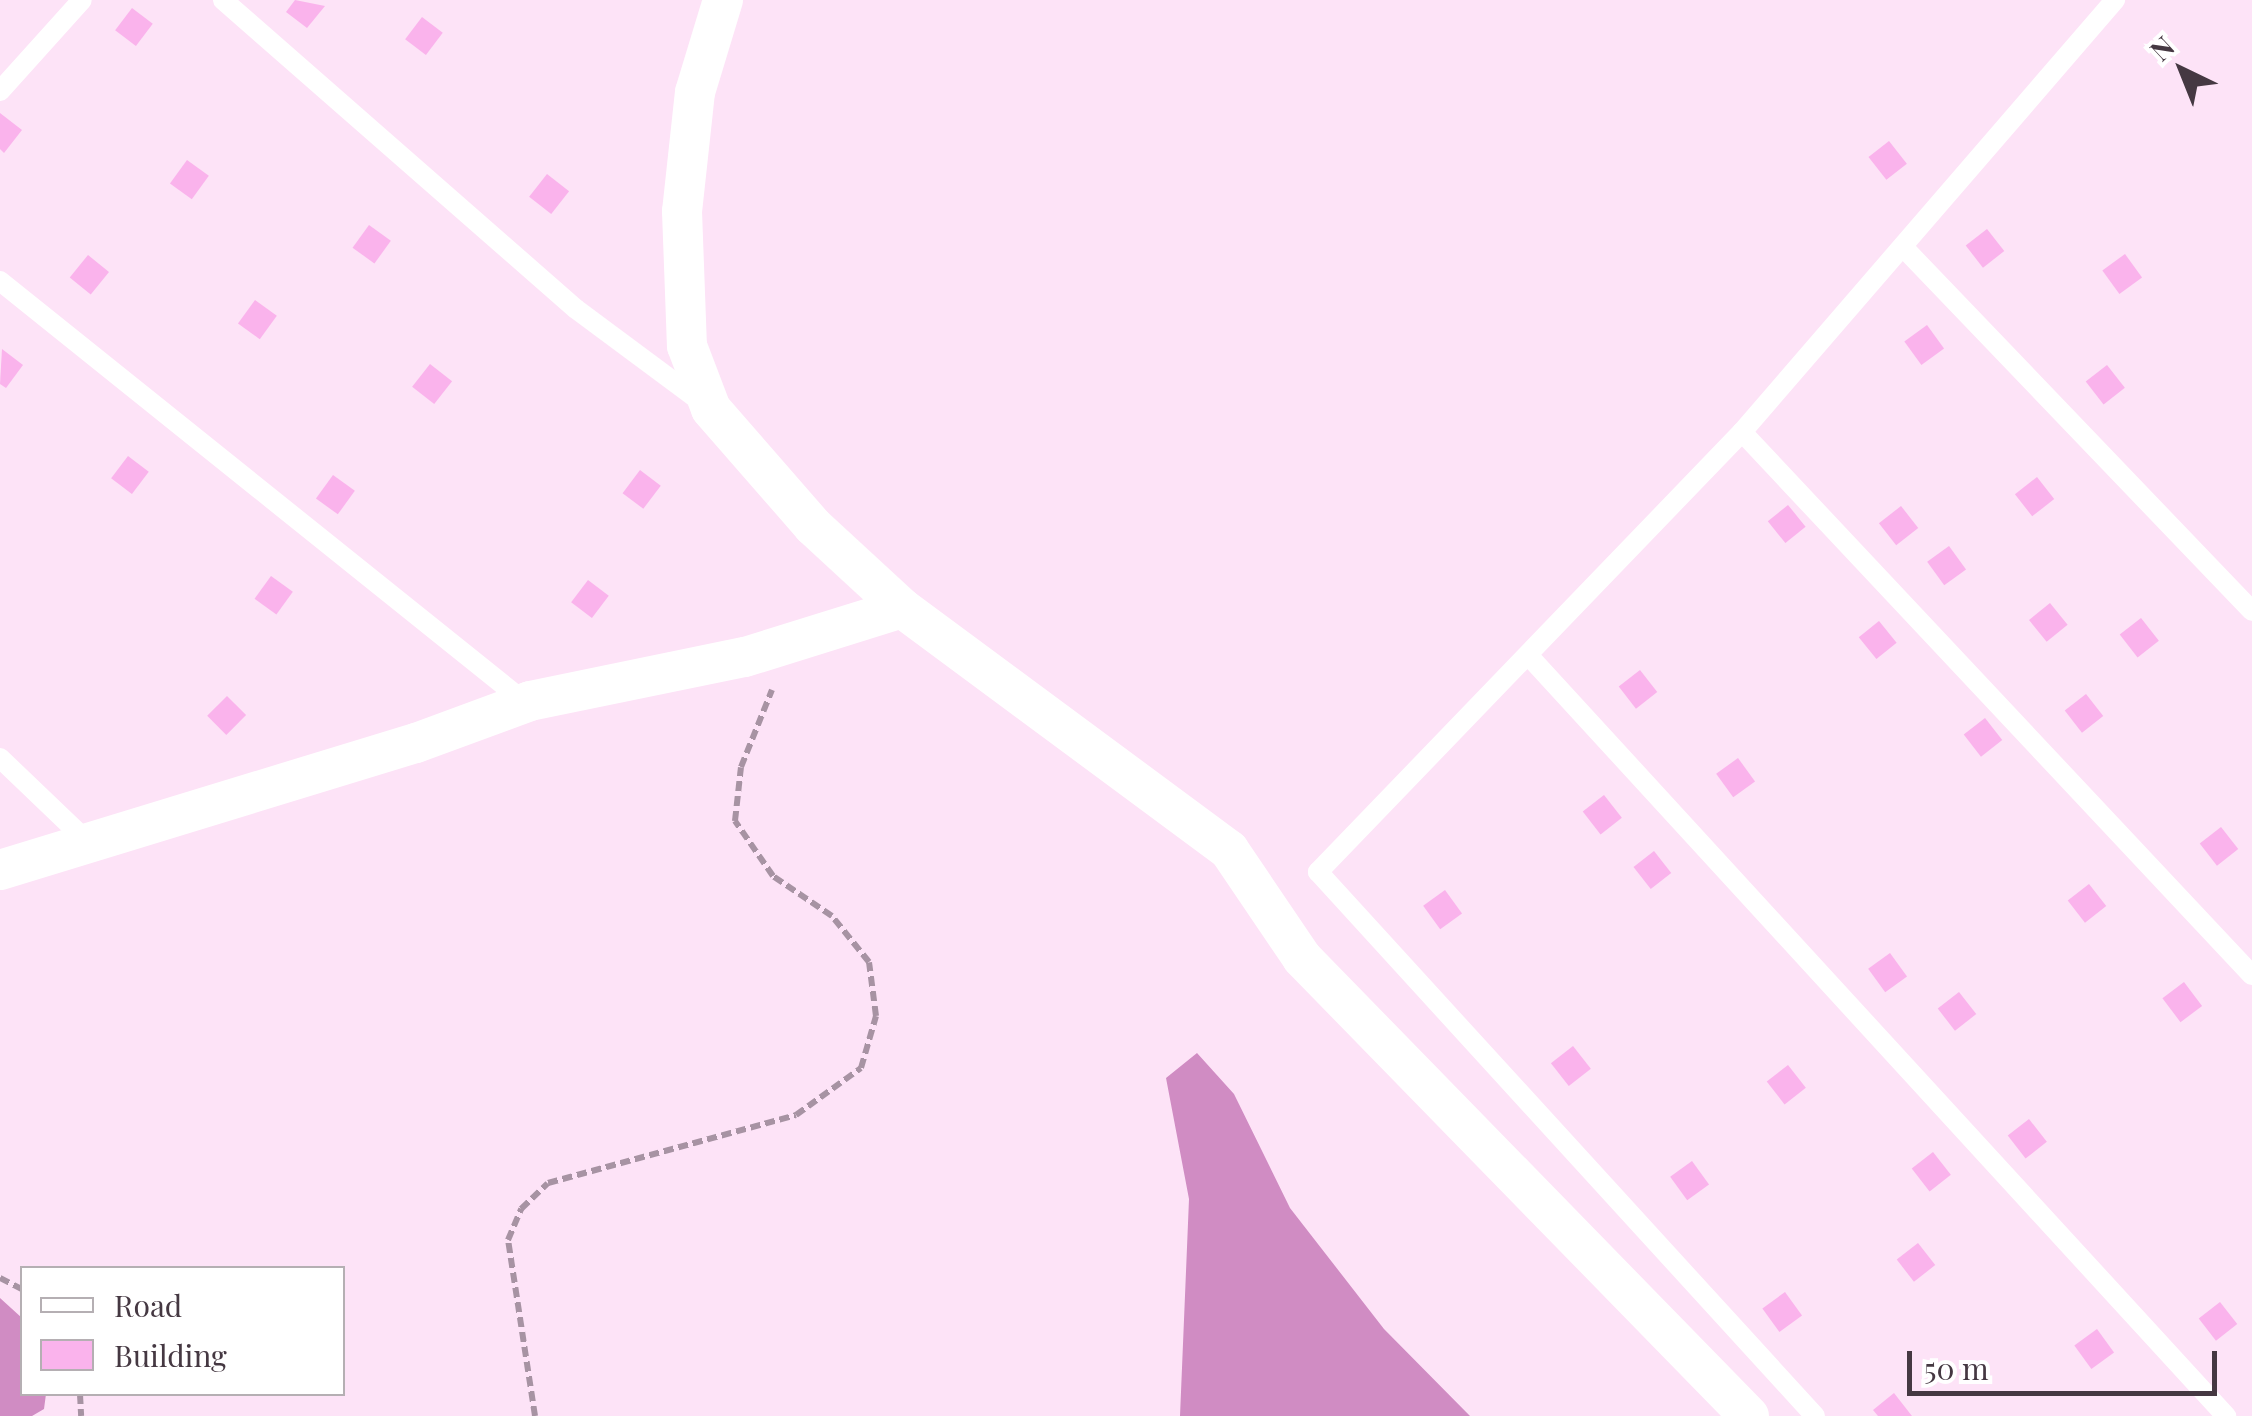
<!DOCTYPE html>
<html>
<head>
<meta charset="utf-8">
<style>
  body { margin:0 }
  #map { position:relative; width:2252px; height:1416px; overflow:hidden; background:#fde3f7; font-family:"Playfair Display",serif }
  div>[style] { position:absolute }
  .forest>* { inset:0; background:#d08cc3 }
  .building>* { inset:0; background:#fab3ec; transform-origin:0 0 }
  .path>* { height:6px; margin-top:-3px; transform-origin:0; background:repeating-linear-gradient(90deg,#a793a3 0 10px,transparent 0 15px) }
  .service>* { height:20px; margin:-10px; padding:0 10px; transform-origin:10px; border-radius:10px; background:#fff }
  .minor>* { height:40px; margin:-20px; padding:0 20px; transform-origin:20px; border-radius:20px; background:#fff }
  span { translate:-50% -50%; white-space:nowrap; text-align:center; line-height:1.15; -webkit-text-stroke:9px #fff; paint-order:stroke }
  .legend { position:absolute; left:20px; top:1266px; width:325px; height:130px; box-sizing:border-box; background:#fff; border:2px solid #b5afb3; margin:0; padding:12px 18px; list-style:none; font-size:30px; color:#453842 }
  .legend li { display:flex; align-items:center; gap:20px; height:50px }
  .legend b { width:50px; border:2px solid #b5afb3 }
  .north { position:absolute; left:2132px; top:20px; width:100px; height:100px; -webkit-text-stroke:8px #fff; paint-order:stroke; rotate:317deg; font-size:28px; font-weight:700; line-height:40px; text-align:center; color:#453842 }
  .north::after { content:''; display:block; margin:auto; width:35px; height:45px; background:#453842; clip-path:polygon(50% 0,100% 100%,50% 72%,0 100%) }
  .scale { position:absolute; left:1907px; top:1351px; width:310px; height:45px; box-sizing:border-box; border:5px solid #453842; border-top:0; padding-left:12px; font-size:30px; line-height:35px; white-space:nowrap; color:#453842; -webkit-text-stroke:8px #fff; paint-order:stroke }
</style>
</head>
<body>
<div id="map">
  <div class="forest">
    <div style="clip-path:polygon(1197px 1053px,1234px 1094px,1290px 1208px,1384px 1329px,1470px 1416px,1180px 1416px,1189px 1199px,1166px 1078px)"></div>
    <div style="clip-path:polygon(0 1298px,22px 1318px,22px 1394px,46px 1394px,44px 1409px,32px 1416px,0 1416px)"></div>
  </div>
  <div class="building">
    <div style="clip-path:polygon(295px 0,325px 6px,307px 28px,286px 12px)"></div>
    <div style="left:132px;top:8px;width:26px;height:28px;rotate:37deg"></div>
    <div style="left:422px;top:17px;width:26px;height:28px;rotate:37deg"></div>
    <div style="clip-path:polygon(0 113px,22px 130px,4px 153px,0 149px)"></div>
    <div style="left:1889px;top:141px;width:29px;height:26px;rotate:52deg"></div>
    <div style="left:187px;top:160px;width:27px;height:29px;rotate:36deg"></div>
    <div style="left:547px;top:174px;width:28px;height:29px;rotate:38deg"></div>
    <div style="left:369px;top:225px;width:27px;height:28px;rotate:36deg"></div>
    <div style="left:1987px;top:229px;width:28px;height:27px;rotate:52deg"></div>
    <div style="left:2125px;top:254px;width:29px;height:28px;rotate:54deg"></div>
    <div style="left:88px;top:255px;width:27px;height:29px;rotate:39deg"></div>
    <div style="left:255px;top:300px;width:27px;height:29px;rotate:36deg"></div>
    <div style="left:1927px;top:325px;width:29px;height:28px;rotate:54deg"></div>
    <div style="clip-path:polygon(2px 349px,23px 365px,6px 388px,0 384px)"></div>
    <div style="left:430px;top:364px;width:28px;height:29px;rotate:38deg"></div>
    <div style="left:2107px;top:365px;width:29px;height:27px;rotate:52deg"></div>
    <div style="left:128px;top:456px;width:26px;height:28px;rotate:37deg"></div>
    <div style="left:640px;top:470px;width:26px;height:29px;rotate:37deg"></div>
    <div style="left:333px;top:475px;width:27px;height:29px;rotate:36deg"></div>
    <div style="left:2037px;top:477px;width:28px;height:28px;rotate:52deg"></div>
    <div style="left:1788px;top:505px;width:28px;height:26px;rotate:51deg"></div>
    <div style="left:1901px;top:506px;width:28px;height:28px;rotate:52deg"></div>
    <div style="left:1949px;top:546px;width:29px;height:27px;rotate:54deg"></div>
    <div style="left:271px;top:576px;width:27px;height:28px;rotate:36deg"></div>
    <div style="left:588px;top:580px;width:26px;height:28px;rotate:37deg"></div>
    <div style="left:2050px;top:603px;width:28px;height:27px;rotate:51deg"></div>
    <div style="left:2141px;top:618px;width:29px;height:27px;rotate:52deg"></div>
    <div style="left:1879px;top:621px;width:28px;height:26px;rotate:51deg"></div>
    <div style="left:1640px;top:670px;width:28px;height:27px;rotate:52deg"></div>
    <div style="left:2086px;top:694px;width:28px;height:27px;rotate:52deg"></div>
    <div style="left:227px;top:696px;width:27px;height:28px;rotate:45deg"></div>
    <div style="left:1985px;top:718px;width:28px;height:27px;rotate:52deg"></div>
    <div style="left:1738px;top:758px;width:29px;height:27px;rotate:54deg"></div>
    <div style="left:1604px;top:795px;width:29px;height:27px;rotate:52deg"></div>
    <div style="left:2221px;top:827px;width:28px;height:27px;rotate:52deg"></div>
    <div style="left:1654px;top:851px;width:28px;height:26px;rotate:52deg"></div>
    <div style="left:2089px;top:884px;width:28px;height:27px;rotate:52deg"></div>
    <div style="left:1445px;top:890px;width:29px;height:27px;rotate:54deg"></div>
    <div style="left:1890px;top:953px;width:29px;height:27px;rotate:54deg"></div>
    <div style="left:2184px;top:982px;width:30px;height:27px;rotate:53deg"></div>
    <div style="left:1959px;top:992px;width:28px;height:27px;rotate:52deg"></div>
    <div style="left:1573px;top:1046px;width:29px;height:28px;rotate:52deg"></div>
    <div style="left:1788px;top:1065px;width:29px;height:27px;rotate:52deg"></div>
    <div style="left:2029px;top:1119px;width:29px;height:27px;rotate:52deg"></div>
    <div style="left:1933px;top:1152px;width:29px;height:27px;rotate:52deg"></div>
    <div style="left:1692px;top:1161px;width:29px;height:27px;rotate:54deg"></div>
    <div style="left:1918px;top:1243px;width:28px;height:27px;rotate:52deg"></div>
    <div style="left:1785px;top:1292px;width:29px;height:28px;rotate:54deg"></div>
    <div style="left:2220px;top:1302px;width:28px;height:27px;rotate:52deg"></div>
    <div style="left:2097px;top:1329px;width:29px;height:28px;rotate:54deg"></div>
    <div style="clip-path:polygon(1894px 1393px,1912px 1416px,1878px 1416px,1873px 1410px)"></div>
  </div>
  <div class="path">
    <div style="left:0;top:1278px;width:25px;rotate:27deg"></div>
    <div style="left:80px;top:1394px;width:22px;rotate:87deg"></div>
    <div style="left:535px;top:1416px;width:178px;rotate:-98.7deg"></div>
    <div style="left:508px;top:1240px;width:34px;rotate:-67deg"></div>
    <div style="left:521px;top:1209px;width:37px;rotate:-44deg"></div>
    <div style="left:548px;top:1183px;width:257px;rotate:-15.3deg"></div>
    <div style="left:796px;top:1115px;width:80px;rotate:-35.9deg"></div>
    <div style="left:861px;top:1068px;width:54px;rotate:-73.9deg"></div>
    <div style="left:876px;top:1016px;width:54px;rotate:-97.4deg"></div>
    <div style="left:869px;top:962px;width:59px;rotate:-128.8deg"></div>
    <div style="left:832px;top:916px;width:71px;rotate:-145.9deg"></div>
    <div style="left:773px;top:876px;width:67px;rotate:-124.6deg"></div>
    <div style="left:735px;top:821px;width:54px;rotate:-83.7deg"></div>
    <div style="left:741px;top:767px;width:83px;rotate:-68.1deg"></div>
  </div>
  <div class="service">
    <div style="left:223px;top:0;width:469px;rotate:41.2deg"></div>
    <div style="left:576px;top:309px;width:156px;rotate:36.6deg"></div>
    <div style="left:0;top:91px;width:122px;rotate:-48deg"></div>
    <div style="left:1905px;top:249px;width:501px;rotate:46.21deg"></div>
    <div style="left:0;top:281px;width:674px;rotate:38.74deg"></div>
    <div style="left:1742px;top:432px;width:745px;rotate:46.8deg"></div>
    <div style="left:1528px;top:655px;width:1033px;rotate:47.47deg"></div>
    <div style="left:0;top:758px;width:124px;rotate:43.7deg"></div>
    <div style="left:1815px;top:1416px;width:737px;rotate:-132.41deg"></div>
    <div style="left:1318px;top:872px;width:611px;rotate:-46.06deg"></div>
    <div style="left:1742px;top:432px;width:571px;rotate:-49.19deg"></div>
  </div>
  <div class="minor">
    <div style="left:723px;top:0;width:96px;rotate:106.9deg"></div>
    <div style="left:695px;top:92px;width:120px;rotate:96.2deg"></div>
    <div style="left:682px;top:211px;width:135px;rotate:87.9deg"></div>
    <div style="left:687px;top:346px;width:67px;rotate:69.1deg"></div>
    <div style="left:711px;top:409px;width:155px;rotate:48.9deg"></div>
    <div style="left:813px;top:526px;width:121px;rotate:42.7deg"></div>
    <div style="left:902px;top:608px;width:407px;rotate:36.5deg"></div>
    <div style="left:1229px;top:850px;width:130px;rotate:55.9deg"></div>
    <div style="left:1302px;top:958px;width:640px;rotate:45.7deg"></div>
    <div style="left:0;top:870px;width:435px;rotate:-17deg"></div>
    <div style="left:416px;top:743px;width:121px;rotate:-20.2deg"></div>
    <div style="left:530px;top:701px;width:219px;rotate:-11.6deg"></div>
    <div style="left:745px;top:657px;width:164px;rotate:-17.3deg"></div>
  </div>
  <ul class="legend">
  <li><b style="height:12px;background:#fff"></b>Road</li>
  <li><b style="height:28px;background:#fab3ec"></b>Building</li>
  </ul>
  <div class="north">N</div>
  <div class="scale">50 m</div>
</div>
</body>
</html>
